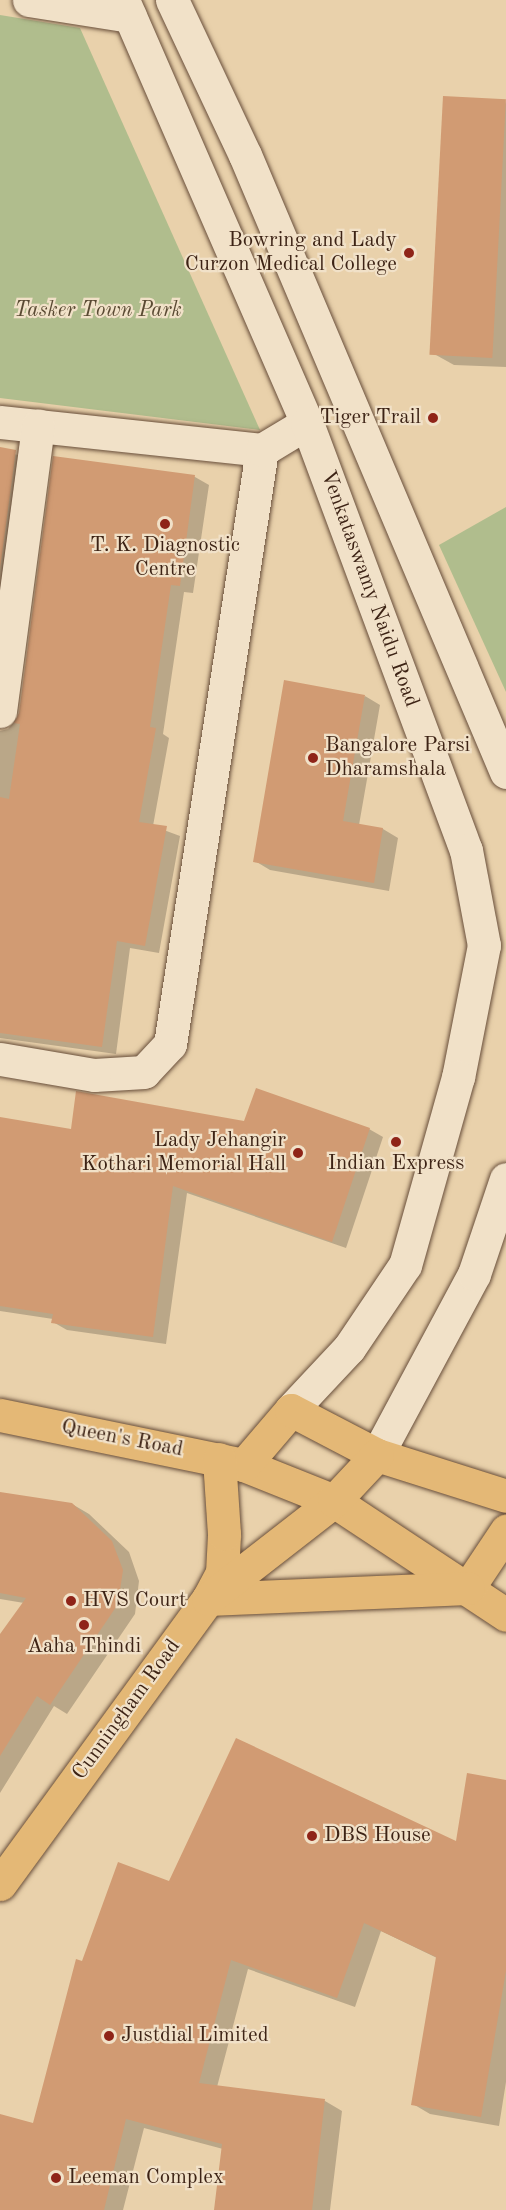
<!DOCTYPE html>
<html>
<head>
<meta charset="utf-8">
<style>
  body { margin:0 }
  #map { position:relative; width:506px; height:2210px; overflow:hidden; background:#e9d1ab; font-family:"Old Standard TT",serif }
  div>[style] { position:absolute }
  .green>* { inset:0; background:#b0bd8d }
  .shadow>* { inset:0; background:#0003 }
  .building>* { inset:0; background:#d19b73; transform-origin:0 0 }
  .roads { filter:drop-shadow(0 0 2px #684e3a) drop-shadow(0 0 2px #684e3a) }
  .street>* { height:33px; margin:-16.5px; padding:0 16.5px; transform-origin:16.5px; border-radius:16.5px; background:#f1e1c8 }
  .secondary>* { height:33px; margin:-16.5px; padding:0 16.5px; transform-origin:16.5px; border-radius:16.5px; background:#f1e1c8 }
  .primary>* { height:33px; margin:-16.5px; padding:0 16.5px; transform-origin:16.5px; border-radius:16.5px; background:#e4b876 }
  .dots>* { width:16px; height:16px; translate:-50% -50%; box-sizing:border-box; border:3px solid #f1e1c8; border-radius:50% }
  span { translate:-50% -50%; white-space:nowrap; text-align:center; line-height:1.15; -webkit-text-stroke:4.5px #f1e1c8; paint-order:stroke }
  .poi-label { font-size:21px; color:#3d2315 }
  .right { translate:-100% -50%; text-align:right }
  .left { translate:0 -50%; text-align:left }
  .park-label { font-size:21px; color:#5a4a33; font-style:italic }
  .street-label { font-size:21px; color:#3d2315 }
</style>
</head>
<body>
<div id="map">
  <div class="green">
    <div style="clip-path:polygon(0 15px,80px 28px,260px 430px,0 398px)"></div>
    <div style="clip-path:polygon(506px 507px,506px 692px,439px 545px)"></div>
  </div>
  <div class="shadow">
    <div style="clip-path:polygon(506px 100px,506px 367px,454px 365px,436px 355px)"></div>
    <div style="clip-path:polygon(0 449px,29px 459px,0 679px)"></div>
    <div style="clip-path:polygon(54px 457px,195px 477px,209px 485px,193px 593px,184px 592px,163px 734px,169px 738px,153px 826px,180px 836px,159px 953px,130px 948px,116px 1054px,0 1038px,0 731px,8px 729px,20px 714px)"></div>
    <div style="clip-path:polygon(365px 696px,380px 705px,359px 825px,383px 829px,398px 838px,389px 891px,270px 870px,255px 861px)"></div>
    <div style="clip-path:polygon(0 1118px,72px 1130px,245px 1123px,369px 1129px,383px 1137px,346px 1248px,187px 1193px,166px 1344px,67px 1330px,53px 1322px,53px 1319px,0 1311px)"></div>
    <div style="clip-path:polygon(0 1493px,72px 1504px,89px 1514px,129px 1552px,139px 1581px,135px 1614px,67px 1714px,54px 1706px,0 1793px,0 1637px,24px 1603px,0 1599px)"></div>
    <div style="clip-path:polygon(506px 1782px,506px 2082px,499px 2126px,430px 2114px,413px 2104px,437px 1958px,381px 1931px,355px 2007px,248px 1969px,217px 2087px,325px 2101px,342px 2111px,330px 2210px,215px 2210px,223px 2149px,144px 2128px,123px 2210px,0 2210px,0 2116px,34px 2125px,83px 1962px,170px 1883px,457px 1843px)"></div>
  </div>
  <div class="building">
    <div style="left:443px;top:96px;width:63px;height:259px;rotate:3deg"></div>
    <div style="clip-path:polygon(0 447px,16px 450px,0 569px)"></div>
    <div style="clip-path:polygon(53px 456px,195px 475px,180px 586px,171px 585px,150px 727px,156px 728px,139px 822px,167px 826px,145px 946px,117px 941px,102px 1047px,0 1033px,0 797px,9px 799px,20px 724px,14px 723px,19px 713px)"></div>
    <div style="clip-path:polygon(284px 680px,365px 695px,343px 821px,383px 828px,374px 883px,253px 862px)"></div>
    <div style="clip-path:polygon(256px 1088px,370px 1128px,332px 1242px,173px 1186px,153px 1337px,51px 1323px,53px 1314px,0 1306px,0 1117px,71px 1129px,76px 1091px,244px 1121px)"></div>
    <div style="clip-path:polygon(0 1492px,72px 1503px,112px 1541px,123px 1570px,118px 1604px,50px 1705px,37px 1696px,0 1756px,0 1634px,26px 1598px,0 1593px)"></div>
    <div style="clip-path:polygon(236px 1738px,456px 1841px,467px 1773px,506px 1780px,506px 1971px,481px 2117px,411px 2105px,436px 1957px,364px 1923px,337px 1998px,231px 1960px,199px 2083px,325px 2099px,312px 2210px,214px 2210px,222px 2144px,126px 2119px,104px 2210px,0 2210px,0 2114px,33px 2123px,76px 1959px,82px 1961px,118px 1862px,169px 1881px)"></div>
  </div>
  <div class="roads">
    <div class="street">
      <div style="left:29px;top:0;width:102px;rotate:9deg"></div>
      <div style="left:0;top:422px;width:263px;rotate:6.1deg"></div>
      <div style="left:262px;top:450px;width:601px;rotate:98.8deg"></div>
      <div style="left:170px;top:1044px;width:38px;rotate:133deg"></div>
      <div style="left:144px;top:1072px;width:50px;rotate:176.6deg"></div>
      <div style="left:94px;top:1075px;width:95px;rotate:-170.3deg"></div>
      <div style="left:262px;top:450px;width:52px;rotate:-31deg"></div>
      <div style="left:0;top:711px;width:288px;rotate:-82.4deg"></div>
    </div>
    <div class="secondary">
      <div style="left:123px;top:0;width:461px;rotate:66.5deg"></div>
      <div style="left:307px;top:423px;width:456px;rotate:69.6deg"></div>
      <div style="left:466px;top:850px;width:97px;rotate:79.3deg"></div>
      <div style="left:484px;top:945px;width:135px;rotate:101.1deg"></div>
      <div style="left:458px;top:1077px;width:195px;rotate:105.7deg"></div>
      <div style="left:405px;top:1265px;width:100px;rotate:124deg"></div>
      <div style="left:349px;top:1348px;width:85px;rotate:133.1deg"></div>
      <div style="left:172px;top:0;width:171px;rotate:64.8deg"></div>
      <div style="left:245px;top:155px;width:670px;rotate:67.07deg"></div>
      <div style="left:377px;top:1455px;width:205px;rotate:-61.8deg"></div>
      <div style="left:474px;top:1274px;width:100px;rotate:-71.4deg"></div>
    </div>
    <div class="primary">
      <div style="left:0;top:1415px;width:249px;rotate:11.6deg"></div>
      <div style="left:244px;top:1465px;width:97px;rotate:21.8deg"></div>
      <div style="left:334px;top:1501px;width:206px;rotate:33.5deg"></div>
      <div style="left:244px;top:1465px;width:72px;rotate:-49.5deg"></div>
      <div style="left:291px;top:1410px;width:97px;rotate:27.6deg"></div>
      <div style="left:377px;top:1455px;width:135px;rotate:17.6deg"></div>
      <div style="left:468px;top:1588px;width:69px;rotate:-56.3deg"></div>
      <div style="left:208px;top:1599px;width:260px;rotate:-2.4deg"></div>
      <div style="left:208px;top:1599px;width:30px;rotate:-62deg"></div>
      <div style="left:222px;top:1573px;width:39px;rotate:-87deg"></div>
      <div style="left:224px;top:1534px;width:75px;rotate:-93.8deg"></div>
      <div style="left:0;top:1884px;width:353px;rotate:-53.9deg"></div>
      <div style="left:208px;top:1599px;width:160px;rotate:-37.9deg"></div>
      <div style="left:334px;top:1501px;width:63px;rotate:-46.9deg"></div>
    </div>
  </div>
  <div class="dots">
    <div style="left:409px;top:253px;background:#8f2418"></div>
    <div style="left:433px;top:418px;background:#8f2418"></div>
    <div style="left:165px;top:524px;background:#8f2418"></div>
    <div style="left:313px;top:758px;background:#8f2418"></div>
    <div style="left:396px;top:1142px;background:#8f2418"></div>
    <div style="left:298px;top:1153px;background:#8f2418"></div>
    <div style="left:71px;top:1601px;background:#8f2418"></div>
    <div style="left:84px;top:1625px;background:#8f2418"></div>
    <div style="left:312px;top:1836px;background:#8f2418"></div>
    <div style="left:109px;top:2036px;background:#8f2418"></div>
    <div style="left:56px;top:2178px;background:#8f2418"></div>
  </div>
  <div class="poi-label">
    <span class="right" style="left:397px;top:253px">Bowring and Lady<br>Curzon Medical College</span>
    <span class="right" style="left:421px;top:418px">Tiger Trail</span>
    <span style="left:165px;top:558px">T. K. Diagnostic<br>Centre</span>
    <span class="left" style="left:325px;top:758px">Bangalore Parsi<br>Dharamshala</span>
    <span class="right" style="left:286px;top:1153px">Lady Jehangir<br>Kothari Memorial Hall</span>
    <span style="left:396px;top:1164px">Indian Express</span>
    <span class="left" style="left:83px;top:1601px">HVS Court</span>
    <span style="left:84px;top:1647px">Aaha Thindi</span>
    <span class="left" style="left:324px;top:1836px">DBS House</span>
    <span class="left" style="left:121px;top:2036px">Justdial Limited</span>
    <span class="left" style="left:68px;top:2178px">Leeman Complex</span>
  </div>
  <div class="park-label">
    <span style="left:98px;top:311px">Tasker Town Park</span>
  </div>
  <div class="street-label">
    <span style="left:369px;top:589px;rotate:70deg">Venkataswamy Naidu Road</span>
    <span style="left:122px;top:1439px;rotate:11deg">Queen's Road</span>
    <span style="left:127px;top:1710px;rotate:-54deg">Cunningham Road</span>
  </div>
</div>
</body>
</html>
